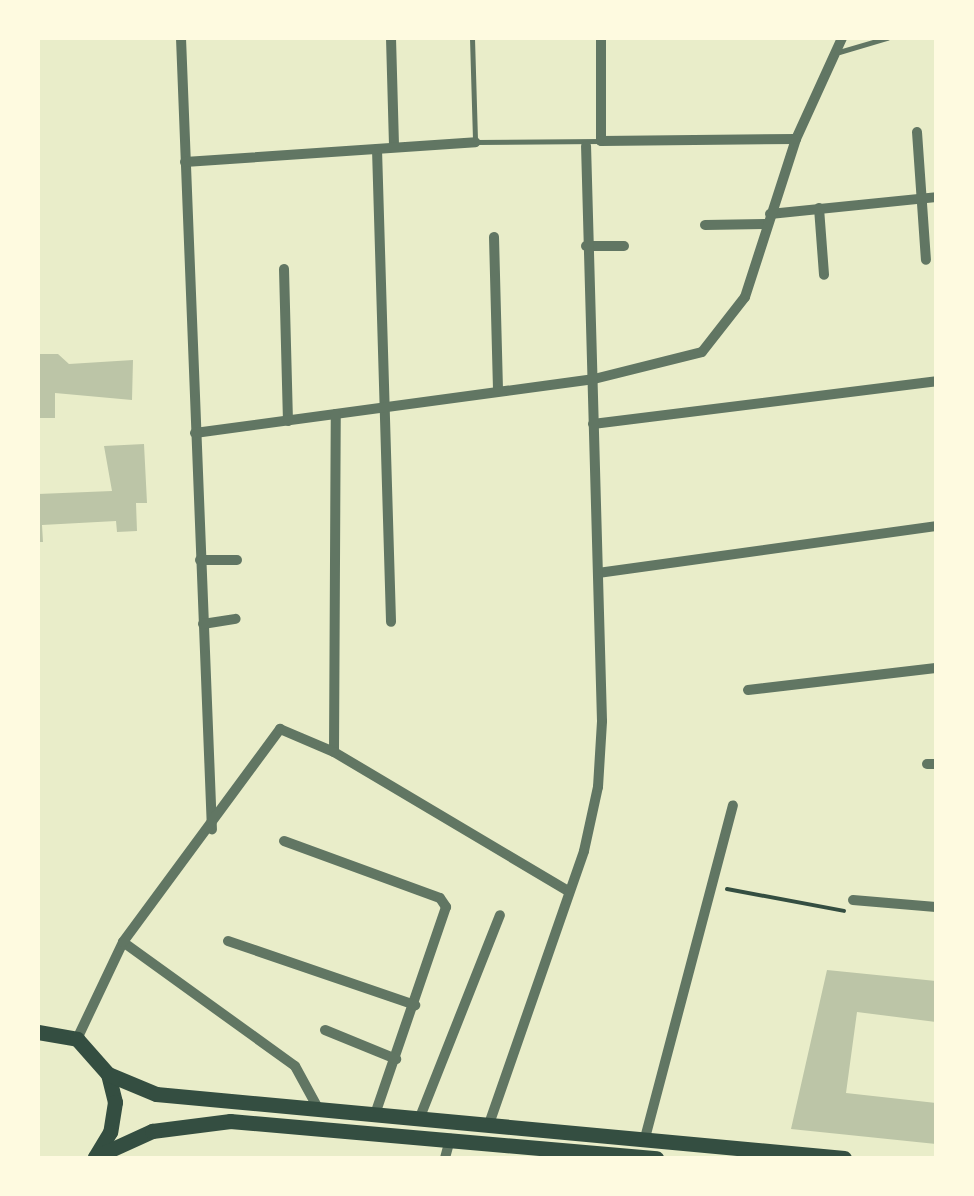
<!DOCTYPE html>
<html>
<head>
<meta charset="utf-8">
<style>
  body { margin:0 }
  #map { position:relative; width:974px; height:1196px; overflow:hidden; background:#e9edc9; font-family:Lato,sans-serif }
  div>[style] { position:absolute }
  .building>* { inset:0; background:#bcc5a7 }
  .path>* { height:4px; margin:-2px; padding:0 2px; transform-origin:2px; border-radius:2px; background:#344e41 }
  .service>* { height:5px; margin:-2.5px; padding:0 2.5px; transform-origin:2.5px; border-radius:2.5px; background:#617663 }
  .minor>* { height:10px; margin:-5px; padding:0 5px; transform-origin:5px; border-radius:5px; background:#617663 }
  .secondary>* { height:15px; margin:-7.5px; padding:0 7.5px; transform-origin:7.5px; border-radius:7.5px; background:#344e41 }
  span { translate:-50% -50%; white-space:nowrap; text-align:center; line-height:1.15; -webkit-text-stroke:8px #fefae0; paint-order:stroke }
  .frame { position:absolute; inset:0; border:40px solid #fefae0; pointer-events:none }
</style>
</head>
<body>
<div id="map">
  <div class="building">
    <div style="clip-path:polygon(38px 354px,58px 354px,69px 364px,133px 360px,132px 400px,55px 393px,55px 418px,38px 418px)"></div>
    <div style="clip-path:polygon(144px 444px,147px 503px,136px 503px,137px 531px,117px 532px,116px 521px,42px 525px,43px 542px,38px 542px,38px 494px,112px 491px,104px 446px)"></div>
    <div style="clip-path:polygon(827px 970px,936px 981px,936px 1022px,857px 1012px,846px 1093px,936px 1103px,936px 1144px,791px 1129px)"></div>
  </div>
  <div class="path">
    <div style="left:727px;top:889px;width:119px;rotate:10.6deg"></div>
  </div>
  <div class="service">
    <div style="left:472px;top:38px;width:104px;rotate:88.3deg"></div>
    <div style="left:475px;top:142px;width:126px;rotate:-0.5deg"></div>
    <div style="left:839px;top:52px;width:50px;rotate:-16.3deg"></div>
  </div>
  <div class="minor">
    <div style="left:181px;top:38px;width:792px;rotate:87.76deg"></div>
    <div style="left:391px;top:38px;width:107px;rotate:88.4deg"></div>
    <div style="left:601px;top:38px;width:103px;rotate:90deg"></div>
    <div style="left:601px;top:141px;width:195px;rotate:-0.6deg"></div>
    <div style="left:917px;top:132px;width:128px;rotate:86deg"></div>
    <div style="left:377px;top:149px;width:473px;rotate:88.3deg"></div>
    <div style="left:185px;top:162px;width:291px;rotate:-3.9deg"></div>
    <div style="left:819px;top:208px;width:67px;rotate:85.7deg"></div>
    <div style="left:770px;top:214px;width:167px;rotate:-5.8deg"></div>
    <div style="left:705px;top:225px;width:62px;rotate:-0.9deg"></div>
    <div style="left:494px;top:237px;width:153px;rotate:88.5deg"></div>
    <div style="left:586px;top:246px;width:38px"></div>
    <div style="left:284px;top:269px;width:152px;rotate:88.5deg"></div>
    <div style="left:593px;top:424px;width:346px;rotate:-7.1deg"></div>
    <div style="left:195px;top:433px;width:403px;rotate:-7.7deg"></div>
    <div style="left:594px;top:379px;width:111px;rotate:-14deg"></div>
    <div style="left:702px;top:352px;width:70px;rotate:-52deg"></div>
    <div style="left:745px;top:297px;width:166px;rotate:-72.1deg"></div>
    <div style="left:796px;top:139px;width:111px;rotate:-65.5deg"></div>
    <div style="left:200px;top:560px;width:37px"></div>
    <div style="left:598px;top:573px;width:341px;rotate:-7.9deg"></div>
    <div style="left:203px;top:624px;width:33px;rotate:-9deg"></div>
    <div style="left:748px;top:690px;width:189px;rotate:-6.7deg"></div>
    <div style="left:334px;top:752px;width:338px;rotate:-89.7deg"></div>
    <div style="left:927px;top:764px;width:9px"></div>
    <div style="left:284px;top:841px;width:166px;rotate:20.1deg"></div>
    <div style="left:440px;top:898px;width:11px;rotate:56deg"></div>
    <div style="left:446px;top:907px;width:219px;rotate:108.9deg"></div>
    <div style="left:853px;top:900px;width:83px;rotate:4.8deg"></div>
    <div style="left:228px;top:941px;width:198px;rotate:18.9deg"></div>
    <div style="left:123px;top:942px;width:212px;rotate:35.8deg"></div>
    <div style="left:295px;top:1066px;width:50px;rotate:61.4deg"></div>
    <div style="left:325px;top:1030px;width:77px;rotate:22.2deg"></div>
    <div style="left:77px;top:1039px;width:107px;rotate:-64.6deg"></div>
    <div style="left:123px;top:942px;width:265px;rotate:-53.6deg"></div>
    <div style="left:280px;top:729px;width:59px;rotate:23.1deg"></div>
    <div style="left:334px;top:752px;width:272px;rotate:30.7deg"></div>
    <div style="left:420px;top:1117px;width:217px;rotate:-68.4deg"></div>
    <div style="left:489px;top:1124px;width:289px;rotate:-70.8deg"></div>
    <div style="left:584px;top:851px;width:66px;rotate:-77.7deg"></div>
    <div style="left:598px;top:787px;width:66px;rotate:-86.5deg"></div>
    <div style="left:602px;top:721px;width:575px;rotate:-91.59deg"></div>
    <div style="left:645px;top:1138px;width:344px;rotate:-75.2deg"></div>
    <div style="left:445px;top:1158px;width:20px;rotate:-75deg"></div>
  </div>
  <div class="secondary">
    <div style="left:38px;top:1032px;width:40px;rotate:10deg"></div>
    <div style="left:77px;top:1039px;width:47px;rotate:48.5deg"></div>
    <div style="left:108px;top:1074px;width:29px;rotate:76deg"></div>
    <div style="left:115px;top:1102px;width:30px;rotate:99deg"></div>
    <div style="left:110px;top:1132px;width:29px;rotate:121deg"></div>
    <div style="left:108px;top:1074px;width:52px;rotate:22.6deg"></div>
    <div style="left:156px;top:1094px;width:691px;rotate:5.31deg"></div>
    <div style="left:95px;top:1157px;width:63px;rotate:-24.5deg"></div>
    <div style="left:152px;top:1131px;width:79px;rotate:-7.3deg"></div>
    <div style="left:230px;top:1121px;width:428px;rotate:5deg"></div>
  </div>
  <div class="frame"></div>
</div>
</body>
</html>
